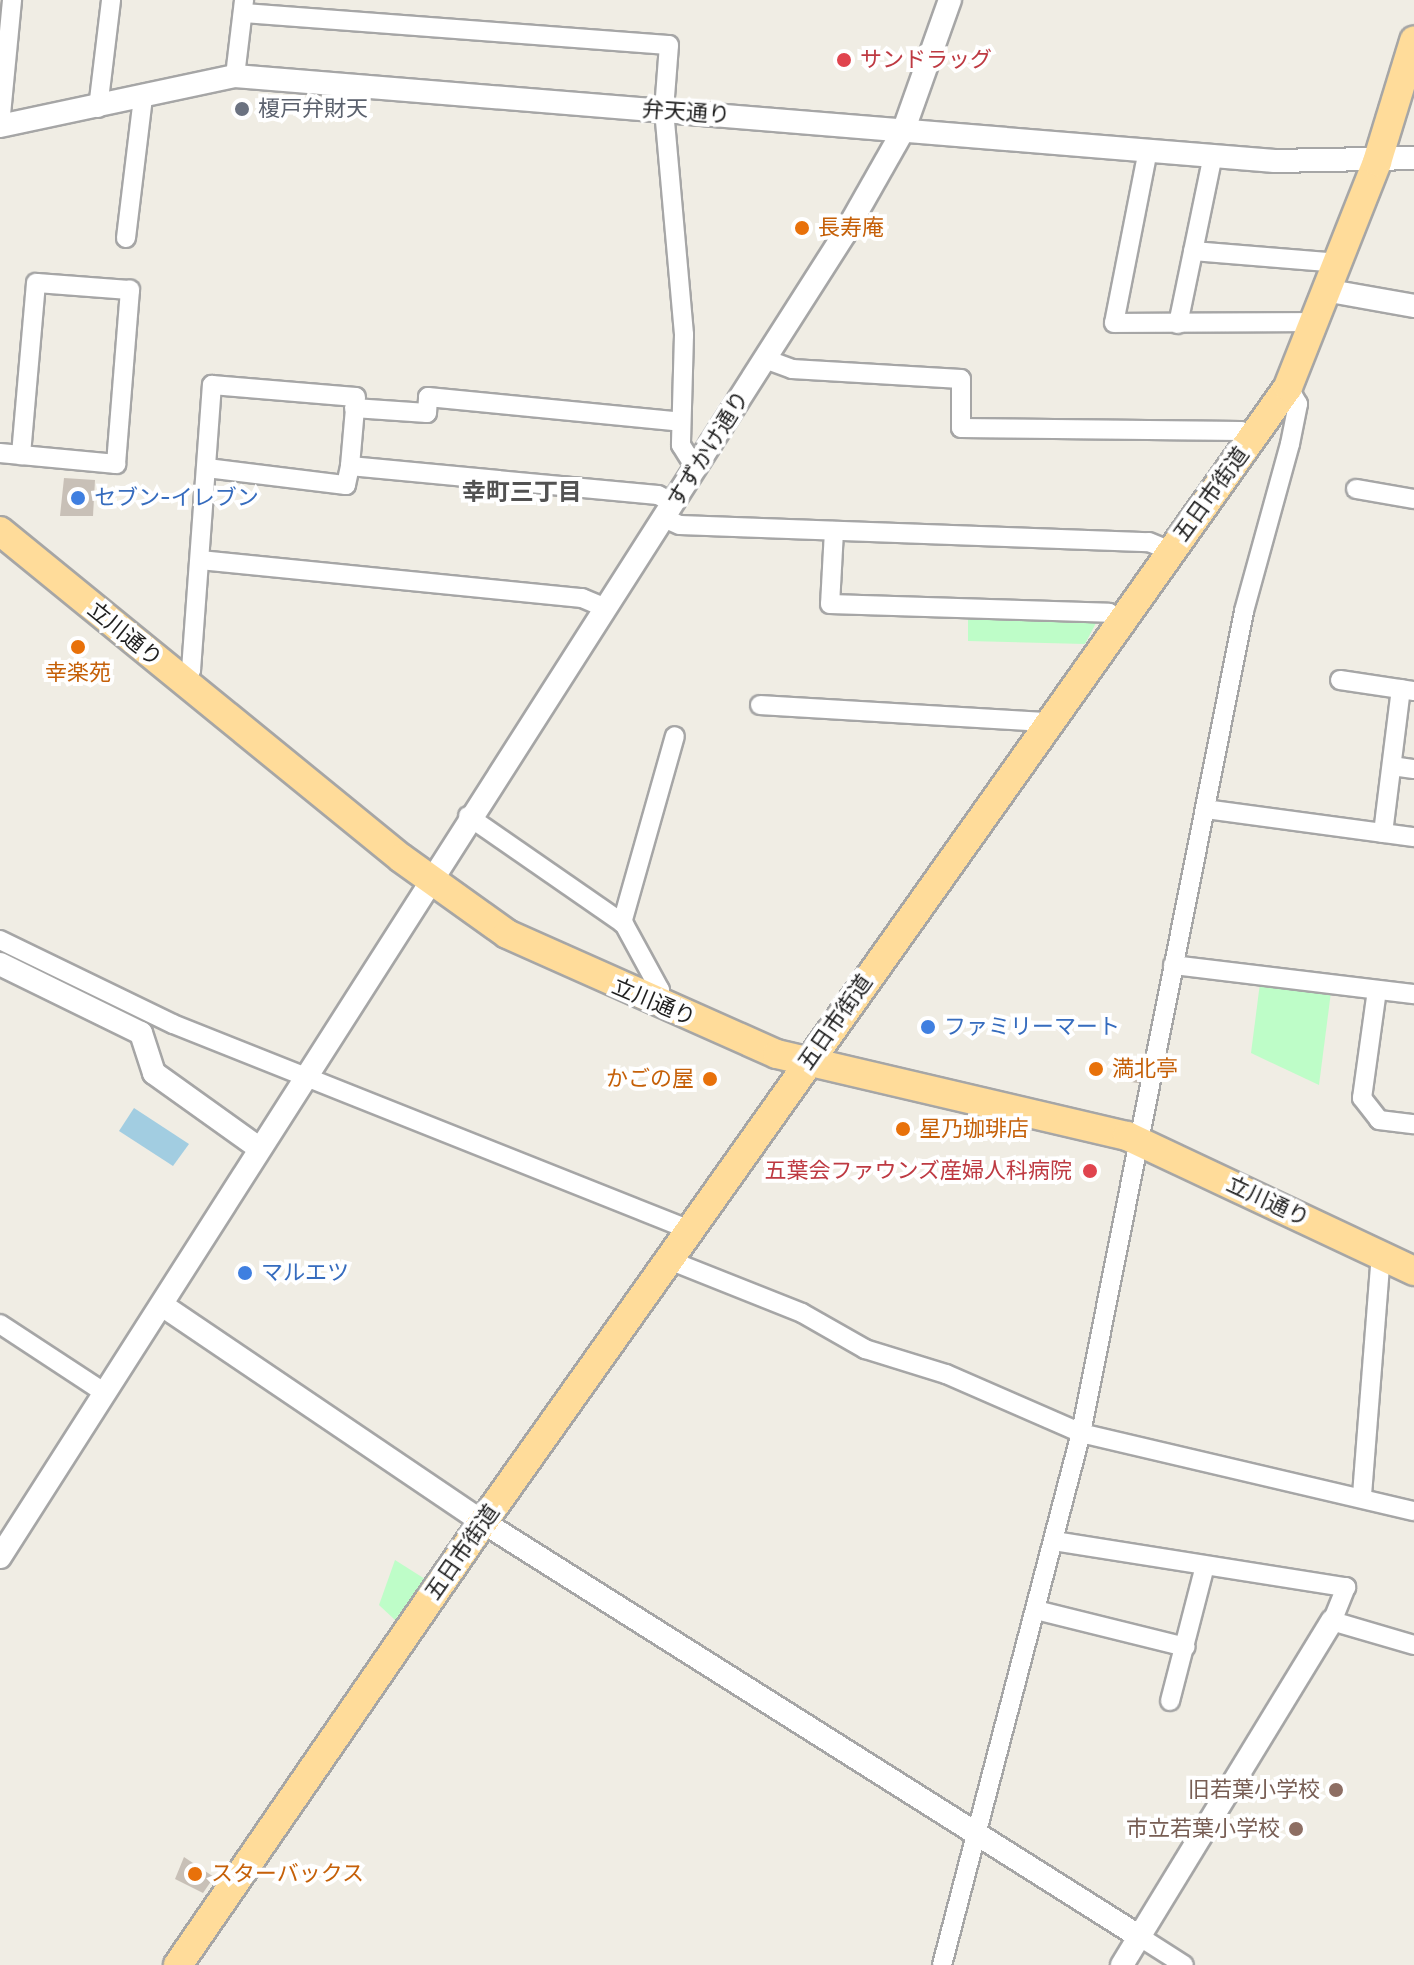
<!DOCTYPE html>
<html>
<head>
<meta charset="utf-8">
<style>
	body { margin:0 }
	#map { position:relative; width:1414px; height:1965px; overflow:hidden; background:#f0ede4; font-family:Rubik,"Noto Sans JP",sans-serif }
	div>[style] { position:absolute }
	.park>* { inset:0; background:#befdc8 }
	.water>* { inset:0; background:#a2cde1 }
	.building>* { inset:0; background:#c8c0b7 }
	.roads { filter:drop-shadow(2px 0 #a6a6a6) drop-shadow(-2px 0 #a6a6a6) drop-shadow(0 2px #a6a6a6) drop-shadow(0 -2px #a6a6a6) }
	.minor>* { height:18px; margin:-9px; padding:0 9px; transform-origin:9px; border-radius:9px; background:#fff }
	.tertiary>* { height:22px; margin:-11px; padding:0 11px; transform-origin:11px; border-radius:11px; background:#fff }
	.primary>* { height:28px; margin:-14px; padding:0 14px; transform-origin:14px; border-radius:14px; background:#ffdc9a }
	.dots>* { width:22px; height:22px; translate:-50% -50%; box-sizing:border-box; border:4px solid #fff; border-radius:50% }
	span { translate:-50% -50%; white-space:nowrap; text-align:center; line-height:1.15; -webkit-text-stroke:8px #fff; paint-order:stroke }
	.health-label { font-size:22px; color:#be3a42 }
	.left { translate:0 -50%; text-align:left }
	.right { translate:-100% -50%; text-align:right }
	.worship-label { font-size:22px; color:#5b616d }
	.street-label { font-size:22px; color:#1f1f1f }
	.food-label { font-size:22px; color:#c56008 }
	.shop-label { font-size:22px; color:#366cbe }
	.education-label { font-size:22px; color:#785e54 }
	.neighbourhood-label { font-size:24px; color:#525252; font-weight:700 }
</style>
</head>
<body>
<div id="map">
	<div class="park">
		<i style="clip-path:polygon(968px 617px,1097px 621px,1085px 644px,968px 641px)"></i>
		<i style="clip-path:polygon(1260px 983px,1331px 992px,1319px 1085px,1251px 1053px)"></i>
		<i style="clip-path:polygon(395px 1560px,425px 1579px,395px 1620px,379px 1605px)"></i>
	</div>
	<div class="water">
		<i style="clip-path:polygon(134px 1108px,189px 1144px,173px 1166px,119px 1131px)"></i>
	</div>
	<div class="building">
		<i style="clip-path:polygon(64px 478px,95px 480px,93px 516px,60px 516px)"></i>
		<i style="clip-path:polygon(1127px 1066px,1146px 1070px,1144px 1084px,1124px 1081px)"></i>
		<i style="clip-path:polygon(184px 1857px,214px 1877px,203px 1893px,175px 1879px)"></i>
	</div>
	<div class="roads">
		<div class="minor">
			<i style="left:243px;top:13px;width:427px;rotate:4.3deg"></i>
			<i style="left:669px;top:45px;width:65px;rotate:94.4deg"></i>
			<i style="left:664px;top:110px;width:226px;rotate:84.9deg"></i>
			<i style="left:684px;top:335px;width:110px;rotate:91.6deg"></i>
			<i style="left:681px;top:445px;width:26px;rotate:58deg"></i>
			<i style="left:235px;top:76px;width:77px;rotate:-83.2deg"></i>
			<i style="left:98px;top:108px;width:109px;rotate:-83.1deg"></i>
			<i style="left:0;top:125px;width:126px;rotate:-84.5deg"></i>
			<i style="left:1148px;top:150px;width:176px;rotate:101.1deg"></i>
			<i style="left:1114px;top:323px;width:204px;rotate:-0.3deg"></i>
			<i style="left:126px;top:238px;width:142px;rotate:-83.1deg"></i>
			<i style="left:1193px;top:251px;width:147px;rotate:4.7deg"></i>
			<i style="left:1178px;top:324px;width:173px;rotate:-78.3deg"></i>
			<i style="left:765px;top:359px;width:29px;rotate:20deg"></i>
			<i style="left:792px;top:369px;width:169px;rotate:3.4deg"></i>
			<i style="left:961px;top:379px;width:49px;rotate:90deg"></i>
			<i style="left:961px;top:428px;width:280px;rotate:0.6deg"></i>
			<i style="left:1241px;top:431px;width:13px;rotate:39deg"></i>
			<i style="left:354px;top:408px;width:73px;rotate:3.9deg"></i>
			<i style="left:427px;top:413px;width:16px;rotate:-86deg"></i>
			<i style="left:428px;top:397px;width:254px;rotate:5.6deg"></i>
			<i style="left:0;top:453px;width:117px;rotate:5.4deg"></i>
			<i style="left:116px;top:464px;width:175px;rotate:-85.4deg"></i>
			<i style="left:130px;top:290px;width:94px;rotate:-175.7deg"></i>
			<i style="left:36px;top:283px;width:173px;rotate:95deg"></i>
			<i style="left:207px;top:468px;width:140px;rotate:7deg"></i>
			<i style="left:346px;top:485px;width:19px;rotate:-78deg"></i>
			<i style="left:350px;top:466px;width:309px;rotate:5.4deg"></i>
			<i style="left:658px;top:495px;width:17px;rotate:28deg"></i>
			<i style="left:1356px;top:489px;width:59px;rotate:9.8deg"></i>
			<i style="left:664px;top:518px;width:17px;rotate:24deg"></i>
			<i style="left:680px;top:525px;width:469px;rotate:2.1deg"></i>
			<i style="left:1149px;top:542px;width:23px;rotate:23deg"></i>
			<i style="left:834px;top:531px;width:73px;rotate:93.1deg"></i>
			<i style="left:830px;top:604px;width:279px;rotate:1.8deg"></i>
			<i style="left:1109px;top:613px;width:15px;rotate:32deg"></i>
			<i style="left:200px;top:560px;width:384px;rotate:5.7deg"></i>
			<i style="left:582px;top:598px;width:26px;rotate:23deg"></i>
			<i style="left:1340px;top:680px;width:75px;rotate:8.5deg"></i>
			<i style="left:183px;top:681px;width:14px;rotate:-54deg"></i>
			<i style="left:191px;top:670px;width:286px;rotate:-85.8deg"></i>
			<i style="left:212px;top:385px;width:144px;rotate:4.8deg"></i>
			<i style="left:356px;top:397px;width:69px;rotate:95deg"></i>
			<i style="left:760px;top:705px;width:289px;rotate:3.4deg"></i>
			<i style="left:1392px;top:766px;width:22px;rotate:8deg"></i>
			<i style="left:1206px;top:809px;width:210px;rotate:7.7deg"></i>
			<i style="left:468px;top:816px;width:190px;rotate:34.7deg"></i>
			<i style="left:624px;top:924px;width:75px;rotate:61.4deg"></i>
			<i style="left:660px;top:990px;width:14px;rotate:111deg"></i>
			<i style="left:1383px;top:833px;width:145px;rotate:-82.9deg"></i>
			<i style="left:622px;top:923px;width:194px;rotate:-74.2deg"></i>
			<i style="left:0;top:940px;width:192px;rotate:25.9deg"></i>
			<i style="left:173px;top:1024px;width:557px;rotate:21.72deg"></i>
			<i style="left:1173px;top:965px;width:243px;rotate:6.9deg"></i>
			<i style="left:1377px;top:990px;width:109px;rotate:97.9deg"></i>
			<i style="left:1362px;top:1098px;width:28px;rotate:52deg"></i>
			<i style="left:1379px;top:1120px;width:35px;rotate:7deg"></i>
			<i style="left:669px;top:1260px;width:143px;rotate:21.7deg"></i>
			<i style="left:802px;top:1313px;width:73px;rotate:29.7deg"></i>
			<i style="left:865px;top:1349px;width:85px;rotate:17.2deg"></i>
			<i style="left:946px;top:1374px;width:147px;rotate:23.6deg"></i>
			<i style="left:1081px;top:1433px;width:342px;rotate:13.2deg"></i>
			<i style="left:0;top:1324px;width:126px;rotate:33.3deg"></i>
			<i style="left:1362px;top:1495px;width:241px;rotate:-85.5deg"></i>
			<i style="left:1054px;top:1541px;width:296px;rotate:9deg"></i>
			<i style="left:1346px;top:1587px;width:37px;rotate:112deg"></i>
			<i style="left:1332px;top:1621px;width:85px;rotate:16.3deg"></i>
			<i style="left:1036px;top:1610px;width:154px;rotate:13.9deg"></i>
			<i style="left:1170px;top:1701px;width:139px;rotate:-75.5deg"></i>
			<i style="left:1140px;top:1937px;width:52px;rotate:32.5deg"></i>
			<i style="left:942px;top:1965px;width:550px;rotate:-75.36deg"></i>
			<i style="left:1081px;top:1433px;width:838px;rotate:-78.78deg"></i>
			<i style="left:1244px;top:611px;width:173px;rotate:-74.6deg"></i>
			<i style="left:1290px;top:444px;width:41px;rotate:-78.7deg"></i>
			<i style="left:1298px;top:404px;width:20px;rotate:-120deg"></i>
		</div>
		<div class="tertiary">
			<i style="left:0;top:126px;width:240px;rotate:-12deg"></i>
			<i style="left:235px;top:76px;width:1043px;rotate:4.67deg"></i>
			<i style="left:1275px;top:161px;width:139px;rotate:-1.2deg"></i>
			<i style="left:1330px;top:291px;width:85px;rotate:10.1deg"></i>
			<i style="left:0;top:964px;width:157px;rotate:26.1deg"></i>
			<i style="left:141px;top:1033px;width:42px;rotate:72deg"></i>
			<i style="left:154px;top:1073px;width:130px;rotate:35.6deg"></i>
			<i style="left:162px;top:1305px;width:387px;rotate:34.1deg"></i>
			<i style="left:483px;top:1522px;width:777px;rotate:32.28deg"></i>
			<i style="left:0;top:1557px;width:1571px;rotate:-57.45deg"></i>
			<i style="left:845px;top:233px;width:120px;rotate:-60.4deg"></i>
			<i style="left:904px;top:129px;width:137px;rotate:-70.4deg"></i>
			<i style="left:1122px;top:1965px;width:403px;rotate:-58.6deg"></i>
		</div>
		<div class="primary">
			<i style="left:0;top:531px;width:517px;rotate:39.2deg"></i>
			<i style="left:401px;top:858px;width:130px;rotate:35.6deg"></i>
			<i style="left:507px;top:934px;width:295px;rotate:24deg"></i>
			<i style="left:777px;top:1054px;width:359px;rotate:13.2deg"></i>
			<i style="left:1127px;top:1136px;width:317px;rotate:25.2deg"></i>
			<i style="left:178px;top:1965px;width:538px;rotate:-55.45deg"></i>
			<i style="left:483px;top:1522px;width:1391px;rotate:-54.65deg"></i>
			<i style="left:1288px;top:387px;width:242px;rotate:-68.4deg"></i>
			<i style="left:1377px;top:162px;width:127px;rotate:-73deg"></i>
		</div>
	</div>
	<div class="dots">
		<i style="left:844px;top:60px;background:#e0444e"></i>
		<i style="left:242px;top:109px;background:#6b7280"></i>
		<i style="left:802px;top:228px;background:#e8710a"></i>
		<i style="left:78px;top:498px;background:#3f7fe0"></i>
		<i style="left:78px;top:647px;background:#e8710a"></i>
		<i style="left:928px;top:1027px;background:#3f7fe0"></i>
		<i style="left:1096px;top:1069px;background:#e8710a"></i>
		<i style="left:710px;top:1079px;background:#e8710a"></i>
		<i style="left:903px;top:1129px;background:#e8710a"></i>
		<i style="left:1090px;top:1171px;background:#e0444e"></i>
		<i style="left:245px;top:1273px;background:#3f7fe0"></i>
		<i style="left:1336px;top:1790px;background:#8d6e63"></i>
		<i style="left:1296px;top:1829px;background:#8d6e63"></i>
		<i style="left:195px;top:1874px;background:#e8710a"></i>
	</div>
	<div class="health-label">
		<span class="left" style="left:860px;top:60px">サンドラッグ</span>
		<span class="right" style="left:1072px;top:1171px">五葉会ファウンズ産婦人科病院</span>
	</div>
	<div class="worship-label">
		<span class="left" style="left:258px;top:109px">榎戸弁財天</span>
	</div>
	<div class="street-label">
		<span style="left:686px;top:112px;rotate:4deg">弁天通り</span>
		<span style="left:708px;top:449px;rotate:-58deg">すずかけ通り</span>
		<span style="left:1211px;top:494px;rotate:-54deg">五日市街道</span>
		<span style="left:125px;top:634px;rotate:39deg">立川通り</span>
		<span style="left:654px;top:1002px;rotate:23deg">立川通り</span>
		<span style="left:835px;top:1022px;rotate:-55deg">五日市街道</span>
		<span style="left:1268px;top:1201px;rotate:25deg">立川通り</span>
		<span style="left:462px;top:1552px;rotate:-55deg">五日市街道</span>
	</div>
	<div class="food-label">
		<span class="left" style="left:818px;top:228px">長寿庵</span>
		<span style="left:78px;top:673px">幸楽苑</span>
		<span class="left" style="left:1112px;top:1069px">満北亭</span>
		<span class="right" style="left:694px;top:1079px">かごの屋</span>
		<span class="left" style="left:919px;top:1129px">星乃珈琲店</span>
		<span class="left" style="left:211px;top:1874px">スターバックス</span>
	</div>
	<div class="shop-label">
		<span class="left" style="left:94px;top:498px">セブン-イレブン</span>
		<span class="left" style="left:944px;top:1027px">ファミリーマート</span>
		<span class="left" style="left:261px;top:1273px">マルエツ</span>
	</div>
	<div class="education-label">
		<span class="right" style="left:1320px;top:1790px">旧若葉小学校</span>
		<span class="right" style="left:1280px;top:1829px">市立若葉小学校</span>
	</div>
	<div class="neighbourhood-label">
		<span style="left:522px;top:493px">幸町三丁目</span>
	</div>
</div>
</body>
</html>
